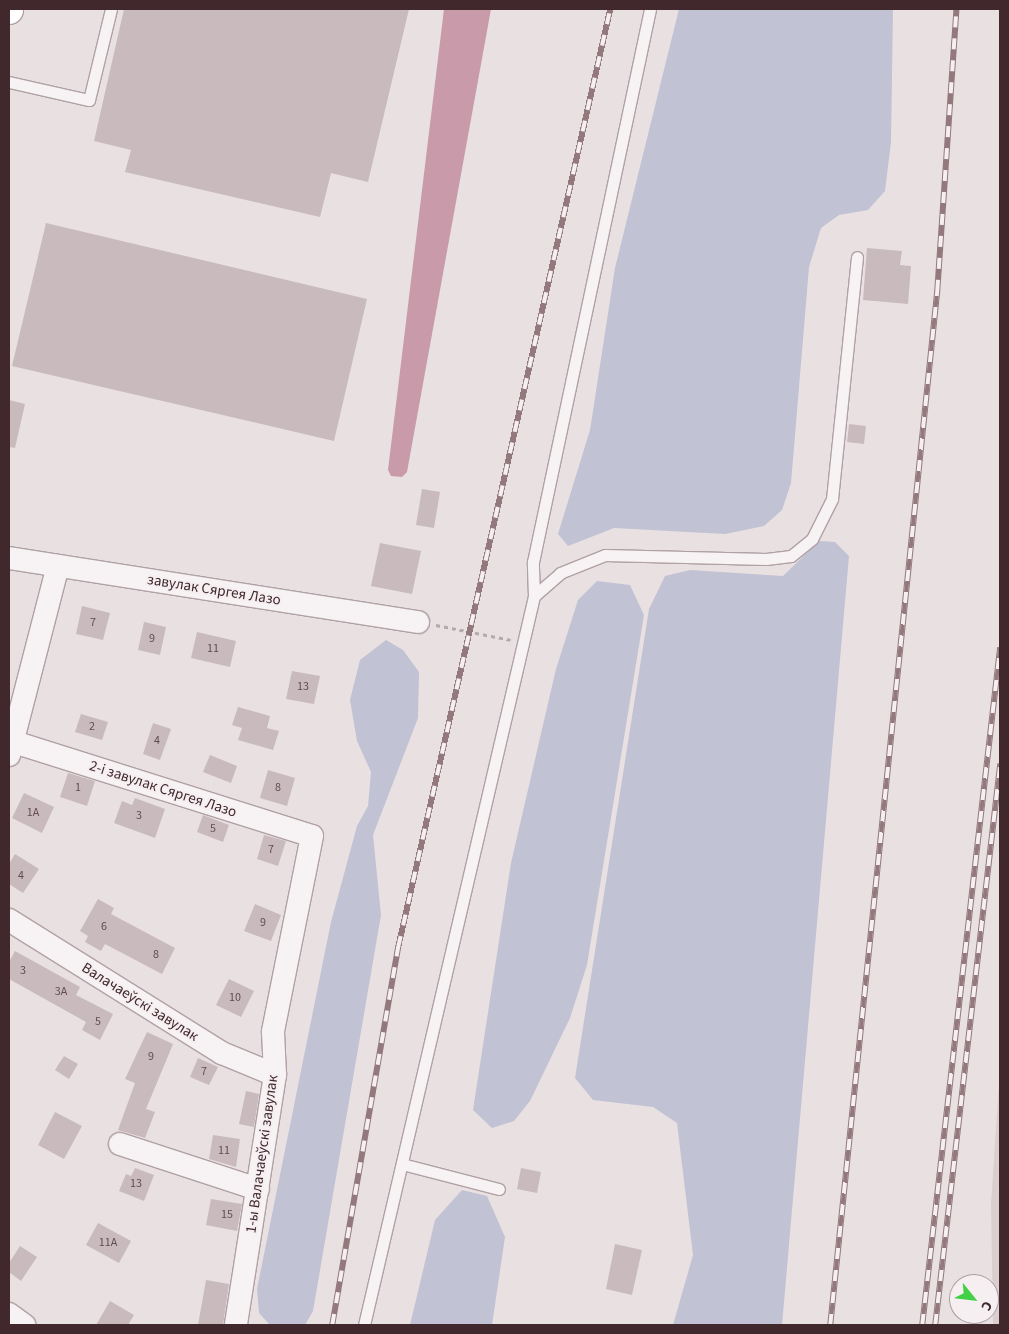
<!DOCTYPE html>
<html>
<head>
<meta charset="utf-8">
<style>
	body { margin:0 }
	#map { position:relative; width:1009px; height:1334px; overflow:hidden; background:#e9e0e2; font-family:"Source Sans 3",sans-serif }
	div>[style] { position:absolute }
	.built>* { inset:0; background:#dbced0 }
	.green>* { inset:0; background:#c1c2d3 }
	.water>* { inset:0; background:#c99aa9 }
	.building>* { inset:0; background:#c9babd }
	.path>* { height:3px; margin-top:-1.5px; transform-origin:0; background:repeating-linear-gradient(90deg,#b5a9ac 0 4px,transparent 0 8px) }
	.roads { filter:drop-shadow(1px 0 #b0a1a4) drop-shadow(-1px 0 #b0a1a4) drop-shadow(0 1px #b0a1a4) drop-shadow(0 -1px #b0a1a4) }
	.lane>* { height:11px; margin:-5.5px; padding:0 5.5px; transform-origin:5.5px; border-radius:5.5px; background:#f7f2f3 }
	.street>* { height:22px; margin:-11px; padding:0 11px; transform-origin:11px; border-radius:11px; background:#f7f2f3 }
	.primary>* { height:28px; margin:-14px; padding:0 14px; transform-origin:14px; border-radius:14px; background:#fff }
	.rail>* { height:5.5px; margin-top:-2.75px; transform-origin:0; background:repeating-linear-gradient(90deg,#f6eff1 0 11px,#93797e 0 22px); box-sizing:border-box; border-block:1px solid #93797e }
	span { translate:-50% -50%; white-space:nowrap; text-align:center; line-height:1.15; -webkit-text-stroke:4px #f6eff1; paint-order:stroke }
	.number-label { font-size:12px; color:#624c51 }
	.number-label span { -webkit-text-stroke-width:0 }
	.street-label { font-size:15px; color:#40282d }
	.frame { position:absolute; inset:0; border:10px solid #40282d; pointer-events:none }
	.north { position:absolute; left:949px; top:1274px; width:50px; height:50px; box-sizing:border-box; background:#f6eff1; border:1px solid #ad9fa3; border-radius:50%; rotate:119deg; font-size:14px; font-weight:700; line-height:20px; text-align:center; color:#40282d }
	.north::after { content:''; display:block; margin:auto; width:18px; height:22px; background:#43d046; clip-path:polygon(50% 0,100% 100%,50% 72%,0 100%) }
</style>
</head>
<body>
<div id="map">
	<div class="built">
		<i style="clip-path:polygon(1000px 1068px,1000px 1325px,993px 1325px,991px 1204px)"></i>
	</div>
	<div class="green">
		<i style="clip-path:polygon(679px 9px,893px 9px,891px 142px,885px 191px,868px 210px,839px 215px,821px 228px,809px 267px,791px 483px,782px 510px,764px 526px,725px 534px,614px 528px,568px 546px,558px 534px,590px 430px,615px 268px)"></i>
		<i style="clip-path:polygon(819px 541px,835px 542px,849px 556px,782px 1325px,673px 1325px,693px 1255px,677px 1123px,653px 1107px,593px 1100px,575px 1078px,649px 609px,665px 576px,690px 570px,783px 576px)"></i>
		<i style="clip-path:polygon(597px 581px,630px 585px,644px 615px,587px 965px,570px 1018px,530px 1101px,514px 1121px,492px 1128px,473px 1110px,511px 863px,556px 669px,578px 600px)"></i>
		<i style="clip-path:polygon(386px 640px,403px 650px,419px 672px,418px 718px,373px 835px,381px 915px,313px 1311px,305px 1325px,270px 1325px,259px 1313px,257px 1289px,331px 922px,357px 826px,368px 806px,371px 772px,357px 741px,350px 700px,360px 660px)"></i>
		<i style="clip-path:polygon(462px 1190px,487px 1196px,505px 1237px,492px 1325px,410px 1325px,435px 1220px)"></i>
	</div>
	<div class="water">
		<i style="clip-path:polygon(444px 9px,491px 9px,407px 472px,402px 477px,391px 476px,388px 470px)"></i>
	</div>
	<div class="building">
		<i style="clip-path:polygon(124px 9px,409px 9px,368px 182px,331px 173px,320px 217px,125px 172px,131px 150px,94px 141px)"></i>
		<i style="clip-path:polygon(46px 223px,367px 299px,334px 441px,12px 366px)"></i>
		<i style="clip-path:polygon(867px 248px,902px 251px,900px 265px,911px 266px,908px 304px,863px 300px)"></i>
		<i style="clip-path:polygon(9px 400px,25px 404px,15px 448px,9px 447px)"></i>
		<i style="clip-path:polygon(849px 424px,866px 426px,864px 444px,847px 442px)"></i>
		<i style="clip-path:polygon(422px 489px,440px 492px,434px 528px,416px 525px)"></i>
		<i style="clip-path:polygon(380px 543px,421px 551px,412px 594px,371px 586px)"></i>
		<i style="clip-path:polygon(82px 606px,110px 613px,103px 640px,76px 634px)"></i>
		<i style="clip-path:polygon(144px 622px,166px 627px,160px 655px,138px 650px)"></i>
		<i style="clip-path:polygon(197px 632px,236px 641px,230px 667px,191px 658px)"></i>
		<i style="clip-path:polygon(292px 671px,320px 676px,314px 704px,286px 699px)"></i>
		<i style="clip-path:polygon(238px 707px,270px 716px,267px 728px,279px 731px,273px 750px,238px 740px,242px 728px,232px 725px)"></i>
		<i style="clip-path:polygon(81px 714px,108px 722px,102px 740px,75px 732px)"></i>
		<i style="clip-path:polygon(153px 723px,171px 729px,160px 760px,143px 754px)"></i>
		<i style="clip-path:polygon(210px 755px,237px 766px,231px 783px,203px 772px)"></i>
		<i style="clip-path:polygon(268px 770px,295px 778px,287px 806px,260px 798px)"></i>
		<i style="clip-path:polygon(68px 773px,95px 781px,87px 806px,60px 797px)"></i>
		<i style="clip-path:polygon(24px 793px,54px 807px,42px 833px,12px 818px)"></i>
		<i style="clip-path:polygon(135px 798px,165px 809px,155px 838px,114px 823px,122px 801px,132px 805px)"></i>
		<i style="clip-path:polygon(203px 815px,229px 825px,223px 842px,197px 832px)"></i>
		<i style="clip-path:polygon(264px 835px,286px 841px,278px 866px,257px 859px)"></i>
		<i style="clip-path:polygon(15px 854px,39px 869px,23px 893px,9px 884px,9px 864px)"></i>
		<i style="clip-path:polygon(98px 899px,114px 908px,111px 914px,175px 948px,162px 974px,105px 944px,101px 951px,85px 942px,88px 936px,80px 931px)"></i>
		<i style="clip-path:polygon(255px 904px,281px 915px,271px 941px,244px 931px)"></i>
		<i style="clip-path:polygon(15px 951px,80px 987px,76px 995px,113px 1014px,100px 1040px,82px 1030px,86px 1022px,9px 979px,9px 962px)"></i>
		<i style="clip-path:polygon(229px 979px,254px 991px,241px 1017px,216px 1005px)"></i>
		<i style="clip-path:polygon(147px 1032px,173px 1044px,146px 1109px,155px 1112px,145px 1138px,118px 1130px,135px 1083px,125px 1079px)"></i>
		<i style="clip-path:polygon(64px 1056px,78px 1064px,69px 1079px,55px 1070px)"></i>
		<i style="clip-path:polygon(198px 1058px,218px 1067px,209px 1085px,190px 1077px)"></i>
		<i style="clip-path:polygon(246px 1091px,259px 1094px,254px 1127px,239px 1124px)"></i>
		<i style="clip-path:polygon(55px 1112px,82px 1126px,64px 1159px,38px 1145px)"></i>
		<i style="clip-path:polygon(213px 1135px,240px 1139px,236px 1167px,209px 1159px)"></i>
		<i style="clip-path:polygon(135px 1168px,154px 1175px,144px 1201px,119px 1191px,126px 1174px,131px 1176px)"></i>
		<i style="clip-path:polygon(521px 1168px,541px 1172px,537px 1193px,517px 1189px)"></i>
		<i style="clip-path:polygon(211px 1199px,242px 1204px,237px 1231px,206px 1225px)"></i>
		<i style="clip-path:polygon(98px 1223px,131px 1241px,119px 1263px,86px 1245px)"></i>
		<i style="clip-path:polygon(615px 1244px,642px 1250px,632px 1295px,606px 1289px)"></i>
		<i style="clip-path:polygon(20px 1246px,37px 1257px,21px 1281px,9px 1272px,9px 1263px)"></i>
		<i style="clip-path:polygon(206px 1280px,229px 1284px,223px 1325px,198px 1325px)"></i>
		<i style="clip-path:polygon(110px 1301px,134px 1315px,128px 1325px,96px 1325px)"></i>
	</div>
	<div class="path">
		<i style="left:436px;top:625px;width:76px;rotate:11.3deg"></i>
	</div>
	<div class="roads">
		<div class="lane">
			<i style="left:9px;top:82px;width:82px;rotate:12.7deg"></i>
			<i style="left:89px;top:100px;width:94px;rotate:-76.4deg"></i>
			<i style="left:534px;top:596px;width:34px;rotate:-92deg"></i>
			<i style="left:533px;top:562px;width:565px;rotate:-78.05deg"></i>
			<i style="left:402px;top:1164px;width:100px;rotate:14.5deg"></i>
			<i style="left:364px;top:1325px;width:749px;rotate:-76.87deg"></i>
			<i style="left:534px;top:596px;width:35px;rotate:-41deg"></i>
			<i style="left:560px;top:573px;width:48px;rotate:-21.8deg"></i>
			<i style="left:605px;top:555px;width:161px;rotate:1.4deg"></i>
			<i style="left:766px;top:559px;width:25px;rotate:-7deg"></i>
			<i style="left:791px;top:556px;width:27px;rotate:-39deg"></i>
			<i style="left:812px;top:539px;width:45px;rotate:-63.4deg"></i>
			<i style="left:832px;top:499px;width:243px;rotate:-84.1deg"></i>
		</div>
		<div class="street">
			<i style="left:9px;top:558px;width:414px;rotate:8.9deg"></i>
			<i style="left:14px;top:742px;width:312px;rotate:17.5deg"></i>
			<i style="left:312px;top:836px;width:200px;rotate:101.3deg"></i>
			<i style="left:273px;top:1032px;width:43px;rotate:87.3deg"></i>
			<i style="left:275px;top:1075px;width:253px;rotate:98.9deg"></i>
			<i style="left:9px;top:755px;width:195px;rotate:-75.5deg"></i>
			<i style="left:9px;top:920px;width:251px;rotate:32deg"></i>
			<i style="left:222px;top:1053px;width:57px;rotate:22.5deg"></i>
			<i style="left:120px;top:1144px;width:145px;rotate:18.1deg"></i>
			<i style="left:9px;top:1314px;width:19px;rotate:36deg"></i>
		</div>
		<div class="primary">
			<i style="left:9px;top:10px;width:1px;rotate:-90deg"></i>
		</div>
	</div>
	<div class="rail">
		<i style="left:332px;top:1325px;width:384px;rotate:-80.1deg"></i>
		<i style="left:398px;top:947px;width:962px;rotate:-77.26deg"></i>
		<i style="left:830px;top:1325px;width:1040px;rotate:-84.09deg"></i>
		<i style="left:937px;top:291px;width:283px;rotate:-86.1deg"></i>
		<i style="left:922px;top:1325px;width:682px;rotate:-83.44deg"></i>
		<i style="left:935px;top:1325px;width:565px;rotate:-83.39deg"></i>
	</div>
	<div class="number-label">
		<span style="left:93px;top:623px">7</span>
		<span style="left:152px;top:639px">9</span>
		<span style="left:213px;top:649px">11</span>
		<span style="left:303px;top:687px">13</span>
		<span style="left:92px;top:727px">2</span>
		<span style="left:157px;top:741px">4</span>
		<span style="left:78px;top:788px">1</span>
		<span style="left:278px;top:788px">8</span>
		<span style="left:33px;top:813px">1А</span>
		<span style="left:139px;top:816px">3</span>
		<span style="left:213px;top:829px">5</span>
		<span style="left:271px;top:850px">7</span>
		<span style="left:21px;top:876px">4</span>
		<span style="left:263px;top:923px">9</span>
		<span style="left:104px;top:927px">6</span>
		<span style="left:156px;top:955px">8</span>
		<span style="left:23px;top:971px">3</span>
		<span style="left:61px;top:992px">3А</span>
		<span style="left:235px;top:998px">10</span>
		<span style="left:98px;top:1022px">5</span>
		<span style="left:151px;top:1057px">9</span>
		<span style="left:204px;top:1072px">7</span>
		<span style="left:224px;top:1151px">11</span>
		<span style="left:136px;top:1184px">13</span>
		<span style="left:227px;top:1215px">15</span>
		<span style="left:108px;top:1243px">11А</span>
	</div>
	<div class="street-label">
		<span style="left:214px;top:590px;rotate:9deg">завулак Сяргея Лазо</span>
		<span style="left:163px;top:789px;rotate:18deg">2-і завулак Сяргея Лазо</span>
		<span style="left:140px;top:1002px;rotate:32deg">Валачаеўскі завулак</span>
		<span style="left:262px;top:1154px;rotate:-82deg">1-ы Валачаеўскі завулак</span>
	</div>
	<div class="frame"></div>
	<div class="north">С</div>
</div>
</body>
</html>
